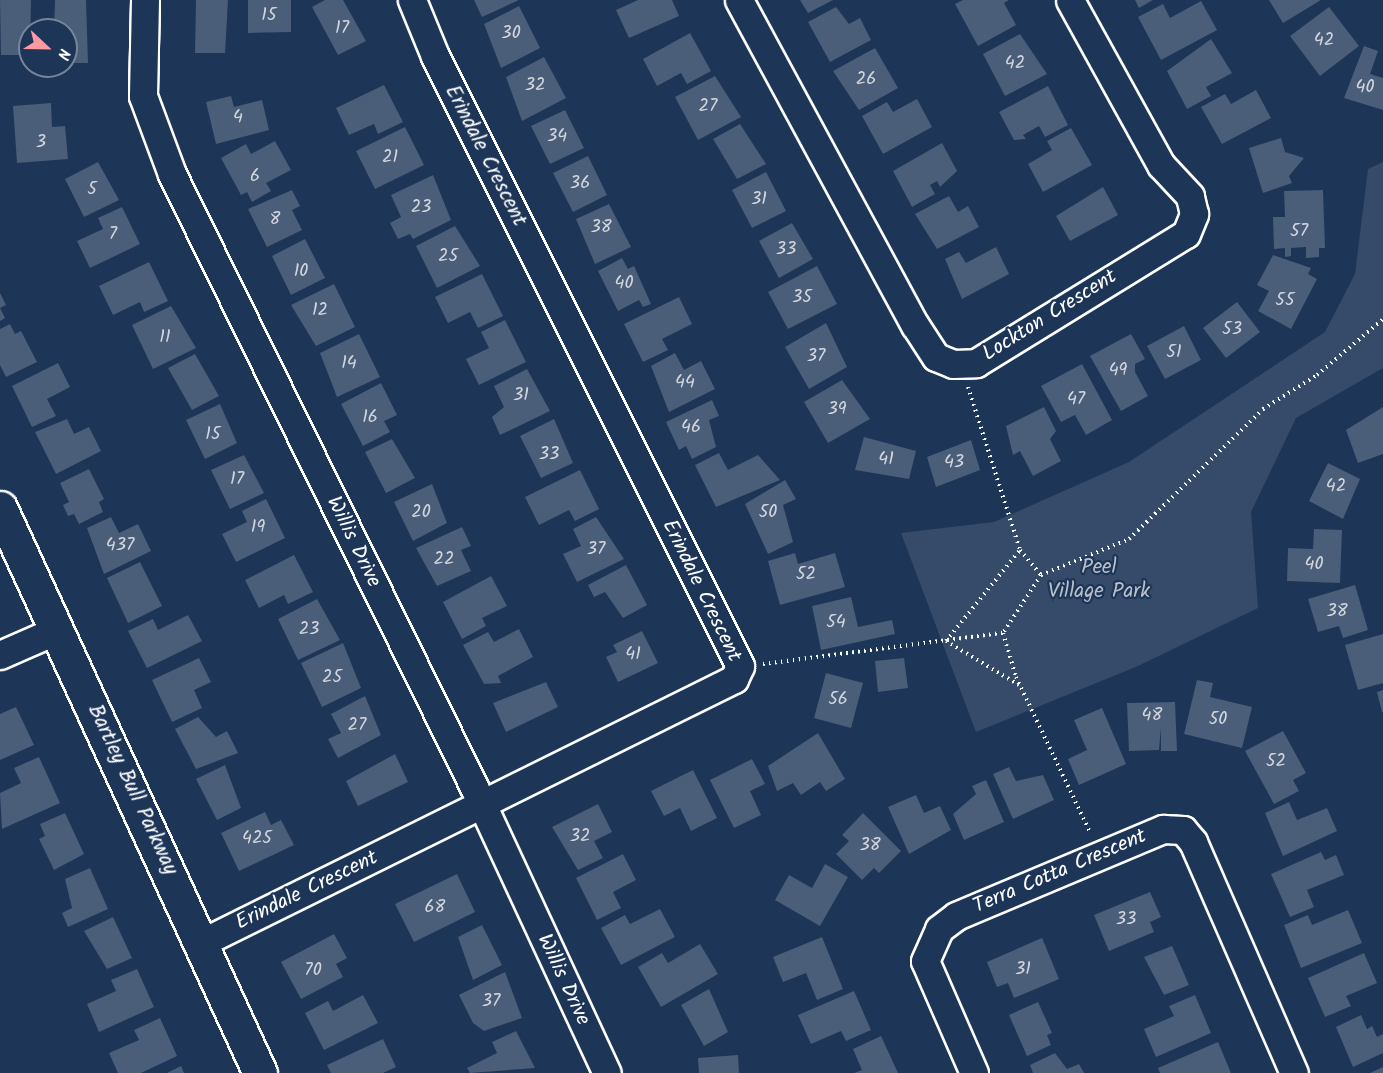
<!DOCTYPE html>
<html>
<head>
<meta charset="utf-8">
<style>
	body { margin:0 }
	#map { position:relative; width:1383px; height:1073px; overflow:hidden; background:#1d3557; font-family:Kalam,sans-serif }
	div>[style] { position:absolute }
	.green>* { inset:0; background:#364b69 }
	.building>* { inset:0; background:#4a5d79 }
	.path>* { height:4px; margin-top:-2px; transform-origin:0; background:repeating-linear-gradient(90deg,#fff 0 1.5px,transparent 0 6px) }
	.roads { filter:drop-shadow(2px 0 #fff) drop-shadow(-2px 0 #fff) drop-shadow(0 2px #fff) drop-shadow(0 -2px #fff) }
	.minor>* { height:27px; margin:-13.5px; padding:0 13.5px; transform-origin:13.5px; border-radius:13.5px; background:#1d3557 }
	.tertiary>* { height:33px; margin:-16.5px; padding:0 16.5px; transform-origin:16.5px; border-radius:16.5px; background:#1d3557 }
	span { translate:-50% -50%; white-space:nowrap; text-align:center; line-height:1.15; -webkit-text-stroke:4.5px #1d3557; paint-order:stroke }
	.number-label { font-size:18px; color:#d2d6de }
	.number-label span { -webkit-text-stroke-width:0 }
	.street-label { font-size:21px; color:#fff }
	.park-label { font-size:21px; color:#b9c0ca }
	.north { position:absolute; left:18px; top:18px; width:60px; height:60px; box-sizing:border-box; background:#1d3557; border:2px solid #77869a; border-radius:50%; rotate:112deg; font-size:16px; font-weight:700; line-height:24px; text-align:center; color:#fff }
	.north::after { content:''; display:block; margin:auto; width:21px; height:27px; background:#ff9aa2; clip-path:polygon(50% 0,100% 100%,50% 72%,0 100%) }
</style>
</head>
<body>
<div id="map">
	<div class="green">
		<i style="clip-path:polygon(1383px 162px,1383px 368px,1296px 418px,1251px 512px,1258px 608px,1138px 666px,976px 732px,901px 533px,994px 522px,1129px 462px,1325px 332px,1355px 274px,1368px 169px)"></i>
	</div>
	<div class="building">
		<i style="clip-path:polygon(0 0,31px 0,30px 55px,1px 55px)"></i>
		<i style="clip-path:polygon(55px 0,86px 0,88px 63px,66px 63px,66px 30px,54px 30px)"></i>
		<i style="clip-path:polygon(196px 0,228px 0,225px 53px,195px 53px)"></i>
		<i style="clip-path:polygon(248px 0,291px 0,291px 32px,248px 33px)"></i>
		<i style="clip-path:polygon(325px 0,343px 0,366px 41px,338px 55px,312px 7px)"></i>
		<i style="clip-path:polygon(474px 0,519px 0,482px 17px)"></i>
		<i style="clip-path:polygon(638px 0,672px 0,679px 16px,629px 38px,616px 10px)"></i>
		<i style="clip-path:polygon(800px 0,833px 0,808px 13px)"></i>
		<i style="clip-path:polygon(963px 0,1009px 0,1004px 3px,1016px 25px,978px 46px,955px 4px)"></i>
		<i style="clip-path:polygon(1135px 0,1153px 0,1139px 8px)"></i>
		<i style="clip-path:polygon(1269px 0,1321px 0,1283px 23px)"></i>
		<i style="clip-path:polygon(1201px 1px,1217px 30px,1161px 60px,1138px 17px,1163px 4px,1170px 18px)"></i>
		<i style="clip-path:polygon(519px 6px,540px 48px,501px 68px,484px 24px)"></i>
		<i style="clip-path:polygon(836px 7px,849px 24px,860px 18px,871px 40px,830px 62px,808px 22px)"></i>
		<i style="clip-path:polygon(1329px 7px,1359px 46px,1320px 76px,1290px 36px)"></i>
		<i style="clip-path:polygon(690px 33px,711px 71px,687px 84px,681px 73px,657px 86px,643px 59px)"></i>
		<i style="clip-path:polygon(1020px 34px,1047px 74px,1005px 96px,983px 54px)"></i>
		<i style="clip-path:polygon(1211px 39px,1232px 73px,1206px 87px,1211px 96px,1187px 109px,1167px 71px)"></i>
		<i style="clip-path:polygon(1364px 46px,1378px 51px,1370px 74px,1383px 78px,1383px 110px,1344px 98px)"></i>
		<i style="clip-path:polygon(875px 48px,898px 88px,859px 110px,833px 71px)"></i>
		<i style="clip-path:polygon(544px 57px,566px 98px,522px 121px,506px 77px)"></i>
		<i style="clip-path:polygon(715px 76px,741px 117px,698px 140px,675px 97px)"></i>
		<i style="clip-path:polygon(384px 85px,403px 122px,378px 134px,374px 124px,349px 135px,336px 108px)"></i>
		<i style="clip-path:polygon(1048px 86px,1068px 125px,1045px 137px,1039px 126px,1023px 135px,1026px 139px,1014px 140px,999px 112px)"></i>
		<i style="clip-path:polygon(1256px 90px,1271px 118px,1222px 144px,1201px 107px,1225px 94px,1231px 104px)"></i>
		<i style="clip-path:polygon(231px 96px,234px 107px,262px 100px,269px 130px,216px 144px,206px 102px)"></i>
		<i style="clip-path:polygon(917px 99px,932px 127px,883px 154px,862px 116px,887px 102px,893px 112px)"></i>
		<i style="clip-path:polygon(51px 103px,52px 127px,65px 126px,68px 159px,17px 163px,13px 106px)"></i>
		<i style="clip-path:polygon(565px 110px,584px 148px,550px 164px,531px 126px)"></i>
		<i style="clip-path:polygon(740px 124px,766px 164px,737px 179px,713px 139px)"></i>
		<i style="clip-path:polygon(405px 127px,424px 165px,375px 189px,356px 151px)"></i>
		<i style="clip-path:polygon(1071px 128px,1092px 165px,1043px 192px,1028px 164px,1052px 150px,1047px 141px)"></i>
		<i style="clip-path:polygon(1281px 138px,1285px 152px,1304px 158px,1289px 176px,1292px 183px,1263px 193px,1249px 148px)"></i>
		<i style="clip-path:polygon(275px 141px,291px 170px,266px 183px,271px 191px,252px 202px,247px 192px,241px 195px,221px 158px,246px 144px,251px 154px)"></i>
		<i style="clip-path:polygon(942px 143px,957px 171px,940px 187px,937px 181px,930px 185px,935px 194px,912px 207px,893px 171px)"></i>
		<i style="clip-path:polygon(588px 156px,607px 195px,573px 212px,553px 173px)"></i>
		<i style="clip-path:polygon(98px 162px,119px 200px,84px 217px,65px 179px)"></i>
		<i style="clip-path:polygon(766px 172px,786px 211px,752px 228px,732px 190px)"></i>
		<i style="clip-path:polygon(433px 175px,451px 220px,413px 239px,410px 234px,398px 239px,390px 223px,401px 217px,391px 195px)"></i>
		<i style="clip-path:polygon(1103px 187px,1118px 215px,1070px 241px,1056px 216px)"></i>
		<i style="clip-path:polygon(292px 190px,300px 206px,292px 210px,302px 230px,267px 247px,248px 209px)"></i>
		<i style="clip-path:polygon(1323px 190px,1325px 248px,1319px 248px,1319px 257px,1306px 258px,1306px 247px,1291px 248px,1291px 256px,1285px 257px,1285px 248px,1274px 249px,1273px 217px,1285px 217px,1284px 191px)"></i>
		<i style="clip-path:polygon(949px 196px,958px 212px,968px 206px,979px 227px,937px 249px,915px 214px)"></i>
		<i style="clip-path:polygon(609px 204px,631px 247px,595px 264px,576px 219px)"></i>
		<i style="clip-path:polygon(122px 207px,140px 244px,90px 268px,77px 241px,103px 229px,98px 218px)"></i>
		<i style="clip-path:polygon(792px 223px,813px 259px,779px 278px,759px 241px)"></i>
		<i style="clip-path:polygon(455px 226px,480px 266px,437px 288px,416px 246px)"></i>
		<i style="clip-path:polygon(305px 239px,325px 278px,291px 295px,272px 256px)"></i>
		<i style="clip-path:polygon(996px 247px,1009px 274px,962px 299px,945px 259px,959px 252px,966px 263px)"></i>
		<i style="clip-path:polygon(1273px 255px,1311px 268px,1308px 274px,1317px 279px,1291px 329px,1258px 311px,1269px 291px,1257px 285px)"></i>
		<i style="clip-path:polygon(622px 258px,628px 269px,634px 266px,651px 304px,643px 307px,639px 300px,618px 311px,598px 271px)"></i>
		<i style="clip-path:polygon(149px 262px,168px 301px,144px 312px,140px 302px,113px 315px,99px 286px)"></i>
		<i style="clip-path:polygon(817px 266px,837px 304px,788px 329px,768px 292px)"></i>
		<i style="clip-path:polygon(482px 274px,503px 316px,478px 328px,470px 312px,448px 323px,435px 297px)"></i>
		<i style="clip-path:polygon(334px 284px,355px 327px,316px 346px,291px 305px)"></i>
		<i style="clip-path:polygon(0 293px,6px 305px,0 308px,5px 318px,0 321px)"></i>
		<i style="clip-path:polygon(679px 297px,692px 324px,662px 339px,668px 350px,643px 362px,624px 324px)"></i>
		<i style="clip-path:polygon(1237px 302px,1260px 332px,1226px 358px,1203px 328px)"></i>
		<i style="clip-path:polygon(171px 306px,196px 348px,153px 369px,132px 325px)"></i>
		<i style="clip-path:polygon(505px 320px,526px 362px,479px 385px,466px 359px,489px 348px,481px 332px)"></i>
		<i style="clip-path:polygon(826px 323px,847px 367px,809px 389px,785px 347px)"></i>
		<i style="clip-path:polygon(10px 324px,15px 334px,21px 331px,37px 362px,6px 377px,0 365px,0 329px)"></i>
		<i style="clip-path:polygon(1184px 326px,1201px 360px,1165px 379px,1147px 346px)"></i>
		<i style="clip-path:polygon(359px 334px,380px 377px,337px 397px,320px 353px)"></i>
		<i style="clip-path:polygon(1131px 334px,1145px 359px,1135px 364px,1135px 372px,1148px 396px,1121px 411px,1090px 356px)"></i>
		<i style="clip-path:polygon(675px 353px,684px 370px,701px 361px,715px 389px,669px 412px,651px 366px)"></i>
		<i style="clip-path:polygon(195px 354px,219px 396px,192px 410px,168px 368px)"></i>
		<i style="clip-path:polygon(58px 363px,70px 387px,47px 399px,56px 416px,32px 427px,12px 386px)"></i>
		<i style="clip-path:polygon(1082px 364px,1112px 420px,1086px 435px,1075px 415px,1061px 422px,1041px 386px)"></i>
		<i style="clip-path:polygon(527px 369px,550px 411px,500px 435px,492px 417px,504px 407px,494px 386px)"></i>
		<i style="clip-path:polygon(842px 380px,870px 419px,828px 443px,804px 402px)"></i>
		<i style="clip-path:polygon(381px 383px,397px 415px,384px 421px,390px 432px,363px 446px,341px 404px)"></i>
		<i style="clip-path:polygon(712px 400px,719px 416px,709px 420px,716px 447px,692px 459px,686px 446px,679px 450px,666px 422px)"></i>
		<i style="clip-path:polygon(220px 404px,237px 443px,205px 459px,186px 420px)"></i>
		<i style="clip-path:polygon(1044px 407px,1056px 431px,1050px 439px,1061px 461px,1033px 476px,1020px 451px,1013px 455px,1006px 426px)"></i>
		<i style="clip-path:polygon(1383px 407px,1383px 454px,1358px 463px,1346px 430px)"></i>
		<i style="clip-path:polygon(67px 419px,74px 434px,89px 427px,101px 451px,56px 474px,35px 432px)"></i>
		<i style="clip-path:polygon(554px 419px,573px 463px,541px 478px,520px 436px)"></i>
		<i style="clip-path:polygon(864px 437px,916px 451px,909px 479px,855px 470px)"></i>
		<i style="clip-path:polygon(392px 439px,415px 478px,386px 493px,365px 452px)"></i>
		<i style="clip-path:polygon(971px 440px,980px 470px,936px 487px,927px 457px)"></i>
		<i style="clip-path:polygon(719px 453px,728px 470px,758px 455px,780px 480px,716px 507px,695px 465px)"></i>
		<i style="clip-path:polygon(244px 455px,264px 493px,230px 509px,211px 470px)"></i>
		<i style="clip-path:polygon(1328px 463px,1360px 479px,1343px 519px,1309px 501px)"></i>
		<i style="clip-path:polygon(89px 469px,104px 499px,99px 502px,103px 512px,79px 524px,74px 514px,68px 516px,63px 505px,69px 502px,60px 483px)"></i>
		<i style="clip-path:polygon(580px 470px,599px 509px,575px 521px,569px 510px,539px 525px,525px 497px)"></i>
		<i style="clip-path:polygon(785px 480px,796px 499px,783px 505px,793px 542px,768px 554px,745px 504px)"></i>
		<i style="clip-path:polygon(432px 484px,447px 523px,413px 541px,394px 502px)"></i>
		<i style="clip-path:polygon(266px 499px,285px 538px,236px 562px,222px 534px,247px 522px,242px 511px)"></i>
		<i style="clip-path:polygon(111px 517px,119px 533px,138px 524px,151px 551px,104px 574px,87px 528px)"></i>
		<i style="clip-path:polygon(596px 517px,624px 559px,577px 582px,563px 554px,581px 546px,573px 529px)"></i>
		<i style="clip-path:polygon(462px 527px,471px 546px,461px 550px,471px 571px,437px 586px,416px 548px)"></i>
		<i style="clip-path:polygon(1314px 529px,1342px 530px,1340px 583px,1287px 581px,1288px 548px,1313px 549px)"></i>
		<i style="clip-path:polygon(795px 553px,798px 564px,835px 553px,845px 587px,780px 605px,768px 561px)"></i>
		<i style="clip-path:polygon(294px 555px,313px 592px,288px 604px,284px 595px,259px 608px,245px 580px)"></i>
		<i style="clip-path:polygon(140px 562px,162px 606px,128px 623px,107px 578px)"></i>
		<i style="clip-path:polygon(626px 565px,647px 605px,623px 618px,605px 592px,594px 597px,588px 585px)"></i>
		<i style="clip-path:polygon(491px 576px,507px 606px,482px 618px,486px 626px,462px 639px,443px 602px)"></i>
		<i style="clip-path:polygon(1355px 585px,1368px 630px,1343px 638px,1339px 626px,1318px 632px,1308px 599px)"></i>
		<i style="clip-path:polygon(851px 597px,858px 627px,892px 620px,895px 634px,821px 650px,812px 606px)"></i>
		<i style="clip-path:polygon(317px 599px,340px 640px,298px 660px,278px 619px)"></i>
		<i style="clip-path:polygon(188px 615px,202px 641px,147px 668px,128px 631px,153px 619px,158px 630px)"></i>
		<i style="clip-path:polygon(519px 629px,533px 657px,498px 676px,501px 683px,484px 684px,463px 645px,488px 632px,494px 642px)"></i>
		<i style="clip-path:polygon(642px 631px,658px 663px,618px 682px,606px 657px,617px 652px,613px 645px)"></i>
		<i style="clip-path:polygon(1383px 634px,1383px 683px,1358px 690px,1345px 645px)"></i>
		<i style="clip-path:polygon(343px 643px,361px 688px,322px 707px,301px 663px)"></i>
		<i style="clip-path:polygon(199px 658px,211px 682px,194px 690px,202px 708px,172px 722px,152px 680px)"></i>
		<i style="clip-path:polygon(904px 658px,908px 688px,878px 692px,875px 661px)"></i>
		<i style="clip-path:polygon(826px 673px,863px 683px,851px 728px,814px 718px)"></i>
		<i style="clip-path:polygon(1197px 680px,1213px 683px,1210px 697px,1252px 707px,1242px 748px,1184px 734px)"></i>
		<i style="clip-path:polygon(546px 682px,558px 707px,506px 732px,493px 703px)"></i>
		<i style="clip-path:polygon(1383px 690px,1383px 712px,1382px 712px,1377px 692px)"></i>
		<i style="clip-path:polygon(365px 696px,381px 735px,338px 758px,328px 739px,341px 733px,331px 714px)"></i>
		<i style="clip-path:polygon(1175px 702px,1177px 751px,1161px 751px,1161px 728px,1159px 750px,1129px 751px,1127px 703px)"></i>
		<i style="clip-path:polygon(16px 707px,34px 745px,0 760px,0 714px)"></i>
		<i style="clip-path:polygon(1102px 708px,1126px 764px,1079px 785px,1068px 759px,1087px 750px,1074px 720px)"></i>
		<i style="clip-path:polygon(198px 717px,216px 737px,227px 731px,238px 753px,196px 769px,175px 729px)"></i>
		<i style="clip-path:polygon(1283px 731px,1306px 773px,1293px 780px,1299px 791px,1274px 804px,1245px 751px)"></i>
		<i style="clip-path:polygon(818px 733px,845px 779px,826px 791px,820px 782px,801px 795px,793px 783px,777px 791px,768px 766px)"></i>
		<i style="clip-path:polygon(395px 754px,408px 782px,358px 806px,346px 781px)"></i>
		<i style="clip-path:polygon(39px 757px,60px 803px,2px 829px,0 793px,21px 783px,14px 768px)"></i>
		<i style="clip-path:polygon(752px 759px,765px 784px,750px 791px,761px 815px,734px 828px,710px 780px)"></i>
		<i style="clip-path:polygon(225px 765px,241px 808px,217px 820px,196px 779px)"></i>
		<i style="clip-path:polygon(1009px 767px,1016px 781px,1043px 775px,1054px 800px,1013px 819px,993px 774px)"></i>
		<i style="clip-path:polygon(693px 770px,717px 818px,691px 831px,680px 808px,664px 816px,651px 791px)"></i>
		<i style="clip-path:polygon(986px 780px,1004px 822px,964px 840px,953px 814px,976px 794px,972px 786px)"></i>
		<i style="clip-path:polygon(916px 795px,924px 813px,940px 806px,951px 830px,909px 854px,888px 807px)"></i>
		<i style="clip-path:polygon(1289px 802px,1297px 820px,1327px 808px,1337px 831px,1283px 856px,1265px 813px)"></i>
		<i style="clip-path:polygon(598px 804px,612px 832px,594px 841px,603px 858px,578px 870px,552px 827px)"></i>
		<i style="clip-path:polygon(265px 812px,271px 825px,281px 820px,294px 845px,239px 871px,221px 833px)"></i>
		<i style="clip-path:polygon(65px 813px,84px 854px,54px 870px,39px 839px,45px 836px,40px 824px)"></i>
		<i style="clip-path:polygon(863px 813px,901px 851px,879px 873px,874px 868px,862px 880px,836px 854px,849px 841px,842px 835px)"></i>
		<i style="clip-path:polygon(1321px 852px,1325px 860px,1336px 855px,1344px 875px,1307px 890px,1314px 907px,1290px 917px,1271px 874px)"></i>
		<i style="clip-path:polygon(623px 854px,636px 880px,613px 892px,621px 908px,597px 920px,576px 878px)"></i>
		<i style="clip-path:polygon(825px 864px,848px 877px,820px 926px,775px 900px,789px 875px,812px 888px)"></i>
		<i style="clip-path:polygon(90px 868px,108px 909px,68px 927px,62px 913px,72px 908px,65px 879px)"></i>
		<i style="clip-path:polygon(457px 874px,475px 912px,414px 942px,395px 904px)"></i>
		<i style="clip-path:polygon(1150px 892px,1161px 917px,1150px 922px,1154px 932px,1109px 951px,1094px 915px)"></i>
		<i style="clip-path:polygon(660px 909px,675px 937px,621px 965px,601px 928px,625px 915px,630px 924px)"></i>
		<i style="clip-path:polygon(1348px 910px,1362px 943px,1301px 968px,1284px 925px,1308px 915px,1312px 925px)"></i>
		<i style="clip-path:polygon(113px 917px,132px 958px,107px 969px,84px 931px)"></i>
		<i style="clip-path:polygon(482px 925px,502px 965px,473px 980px,458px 937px)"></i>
		<i style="clip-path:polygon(334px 934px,347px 958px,336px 964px,343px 977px,301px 999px,281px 962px)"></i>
		<i style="clip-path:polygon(822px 937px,843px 989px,817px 1000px,806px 973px,783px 982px,773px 957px)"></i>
		<i style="clip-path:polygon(1042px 938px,1059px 979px,1014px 998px,1008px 983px,997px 987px,987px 962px)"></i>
		<i style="clip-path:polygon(700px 944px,718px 974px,661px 1007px,638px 967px,662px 953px,668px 963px)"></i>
		<i style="clip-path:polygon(1172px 946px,1189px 985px,1164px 995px,1144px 957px)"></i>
		<i style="clip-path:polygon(1364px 953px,1377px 983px,1346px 996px,1351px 1006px,1325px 1017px,1308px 978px)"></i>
		<i style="clip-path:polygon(137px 969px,154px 1007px,99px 1032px,87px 1004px,116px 991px,111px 980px)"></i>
		<i style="clip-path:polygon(505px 972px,522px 1018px,484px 1031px,473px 1023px,459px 995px)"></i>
		<i style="clip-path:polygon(709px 989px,728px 1032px,704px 1046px,681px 1005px)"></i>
		<i style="clip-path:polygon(854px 991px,871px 1030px,846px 1041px,841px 1031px,811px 1044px,798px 1015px)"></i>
		<i style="clip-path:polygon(363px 995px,378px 1023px,324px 1050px,305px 1013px,328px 1001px,333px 1011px)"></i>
		<i style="clip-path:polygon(1195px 995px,1211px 1033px,1156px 1057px,1144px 1029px,1174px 1016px,1169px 1006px)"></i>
		<i style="clip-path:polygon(1038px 1002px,1052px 1033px,1047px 1035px,1051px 1045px,1027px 1056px,1009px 1015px)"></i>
		<i style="clip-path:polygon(1361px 1015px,1367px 1029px,1372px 1026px,1377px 1037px,1383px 1034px,1383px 1053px,1353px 1067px,1336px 1027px)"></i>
		<i style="clip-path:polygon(160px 1018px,177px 1056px,141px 1073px,118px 1073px,109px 1053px,139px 1040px,134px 1030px)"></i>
		<i style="clip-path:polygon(516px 1031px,535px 1068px,470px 1073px,467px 1068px,497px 1053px,492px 1042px)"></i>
		<i style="clip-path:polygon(881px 1036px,898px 1073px,854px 1073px,862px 1070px,853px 1049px)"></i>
		<i style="clip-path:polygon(383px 1039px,396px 1067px,383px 1073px,331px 1073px,327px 1065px)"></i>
		<i style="clip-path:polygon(1218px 1042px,1231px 1073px,1160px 1073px,1158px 1068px)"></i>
		<i style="clip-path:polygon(1055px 1053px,1067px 1069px,1079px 1064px,1084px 1073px,1033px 1073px,1030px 1065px)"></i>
		<i style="clip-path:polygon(738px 1055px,739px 1073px,699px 1073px,698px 1058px)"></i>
		<i style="clip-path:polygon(181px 1066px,184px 1073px,167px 1073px)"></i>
		<i style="clip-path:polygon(1383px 1067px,1383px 1073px,1370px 1073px)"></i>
	</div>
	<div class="path">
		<i style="left:968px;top:387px;width:171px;rotate:72.3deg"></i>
		<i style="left:1020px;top:550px;width:33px;rotate:50deg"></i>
		<i style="left:1041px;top:575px;width:95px;rotate:-22.2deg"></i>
		<i style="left:1129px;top:539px;width:187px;rotate:-44.1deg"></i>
		<i style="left:1263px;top:409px;width:64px;rotate:-32.2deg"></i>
		<i style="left:1317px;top:375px;width:87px;rotate:-40.3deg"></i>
		<i style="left:1041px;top:575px;width:69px;rotate:123.2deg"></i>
		<i style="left:1003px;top:633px;width:46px;rotate:73.5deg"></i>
		<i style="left:1016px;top:677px;width:172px;rotate:64.5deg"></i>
		<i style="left:763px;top:664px;width:242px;rotate:-7.4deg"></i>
		<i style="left:1019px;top:685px;width:85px;rotate:-148.9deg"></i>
		<i style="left:946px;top:641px;width:117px;rotate:-50.9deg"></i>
	</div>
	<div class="roads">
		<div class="minor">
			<i style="left:145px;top:0;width:96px;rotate:91.2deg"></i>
			<i style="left:143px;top:96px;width:83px;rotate:69.6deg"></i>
			<i style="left:172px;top:174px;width:683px;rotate:63.77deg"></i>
			<i style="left:474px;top:787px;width:315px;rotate:65.1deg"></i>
			<i style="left:739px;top:0;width:370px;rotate:61.6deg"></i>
			<i style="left:915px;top:325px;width:38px;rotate:57deg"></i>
			<i style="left:936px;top:357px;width:18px;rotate:22deg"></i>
			<i style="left:953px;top:364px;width:23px;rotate:-2deg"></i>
			<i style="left:976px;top:363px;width:246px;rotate:-31.6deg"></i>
			<i style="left:1186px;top:234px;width:22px;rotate:-68deg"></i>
			<i style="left:1194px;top:214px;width:18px;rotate:-103deg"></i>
			<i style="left:1190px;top:196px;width:42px;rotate:-133.1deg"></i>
			<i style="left:1161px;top:165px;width:188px;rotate:-118.9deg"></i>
			<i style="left:0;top:655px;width:62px;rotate:-23.7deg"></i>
			<i style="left:201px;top:943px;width:595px;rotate:-26.35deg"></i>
			<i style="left:734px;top:679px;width:14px;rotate:-65deg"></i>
			<i style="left:740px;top:666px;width:682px;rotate:-116.57deg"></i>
			<i style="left:435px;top:56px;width:61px;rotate:-112.3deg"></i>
			<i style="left:974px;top:1073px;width:122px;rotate:-113.6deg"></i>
			<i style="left:925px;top:961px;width:35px;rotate:-66deg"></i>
			<i style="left:939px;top:929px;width:21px;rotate:-37deg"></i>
			<i style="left:956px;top:916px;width:225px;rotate:-22.8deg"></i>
			<i style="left:1163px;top:829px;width:20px;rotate:3deg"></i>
			<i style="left:1183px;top:830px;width:16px;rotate:50deg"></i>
			<i style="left:1193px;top:842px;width:252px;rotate:66.4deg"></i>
		</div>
		<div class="tertiary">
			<i style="left:0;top:508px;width:622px;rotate:65.29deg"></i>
		</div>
	</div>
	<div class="number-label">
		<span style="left:269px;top:16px">15</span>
		<span style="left:342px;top:29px">17</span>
		<span style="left:511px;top:34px">30</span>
		<span style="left:1324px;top:41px">42</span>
		<span style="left:1015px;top:64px">42</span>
		<span style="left:866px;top:80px">26</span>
		<span style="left:535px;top:86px">32</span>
		<span style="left:1365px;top:88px">40</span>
		<span style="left:708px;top:107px">27</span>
		<span style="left:238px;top:118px">4</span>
		<span style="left:557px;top:137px">34</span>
		<span style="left:41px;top:143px">3</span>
		<span style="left:390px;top:158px">21</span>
		<span style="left:255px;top:177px">6</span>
		<span style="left:580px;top:184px">36</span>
		<span style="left:92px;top:190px">5</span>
		<span style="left:759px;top:200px">31</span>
		<span style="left:421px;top:208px">23</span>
		<span style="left:275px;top:220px">8</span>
		<span style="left:601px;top:228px">38</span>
		<span style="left:1299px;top:232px">57</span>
		<span style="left:113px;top:235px">7</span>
		<span style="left:786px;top:250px">33</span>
		<span style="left:448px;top:257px">25</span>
		<span style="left:301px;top:272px">10</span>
		<span style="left:624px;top:284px">40</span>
		<span style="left:802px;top:298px">35</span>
		<span style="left:1285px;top:301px">55</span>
		<span style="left:320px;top:311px">12</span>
		<span style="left:1232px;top:330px">53</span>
		<span style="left:165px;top:338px">11</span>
		<span style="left:1174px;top:353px">51</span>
		<span style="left:816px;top:357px">37</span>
		<span style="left:349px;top:364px">14</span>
		<span style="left:1118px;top:371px">49</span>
		<span style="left:685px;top:383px">44</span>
		<span style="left:521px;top:396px">31</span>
		<span style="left:1076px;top:400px">47</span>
		<span style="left:837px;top:410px">39</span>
		<span style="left:370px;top:418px">16</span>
		<span style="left:691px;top:428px">46</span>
		<span style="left:213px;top:435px">15</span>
		<span style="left:549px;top:455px">33</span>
		<span style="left:886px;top:460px">41</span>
		<span style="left:954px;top:463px">43</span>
		<span style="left:237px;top:480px">17</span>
		<span style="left:1336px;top:487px">42</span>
		<span style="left:421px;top:513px">20</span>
		<span style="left:768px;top:513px">50</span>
		<span style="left:258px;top:528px">19</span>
		<span style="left:120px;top:546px">437</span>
		<span style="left:596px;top:550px">37</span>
		<span style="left:444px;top:560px">22</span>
		<span style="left:1314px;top:565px">40</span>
		<span style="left:806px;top:575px">52</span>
		<span style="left:1337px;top:612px">38</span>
		<span style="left:836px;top:623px">54</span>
		<span style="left:309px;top:630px">23</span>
		<span style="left:633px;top:655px">41</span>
		<span style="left:332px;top:678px">25</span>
		<span style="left:838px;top:700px">56</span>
		<span style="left:1152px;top:716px">48</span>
		<span style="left:1218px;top:720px">50</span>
		<span style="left:357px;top:726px">27</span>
		<span style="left:1276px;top:762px">52</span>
		<span style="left:580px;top:837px">32</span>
		<span style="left:257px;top:839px">425</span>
		<span style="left:870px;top:846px">38</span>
		<span style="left:435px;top:908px">68</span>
		<span style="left:1126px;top:920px">33</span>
		<span style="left:1023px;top:970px">31</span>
		<span style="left:313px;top:971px">70</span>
		<span style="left:491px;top:1002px">37</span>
	</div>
	<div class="street-label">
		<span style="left:485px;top:156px;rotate:63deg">Erindale Crescent</span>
		<span style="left:1050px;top:316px;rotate:-32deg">Lockton Crescent</span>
		<span style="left:353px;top:542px;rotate:64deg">Willis Drive</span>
		<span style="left:701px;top:591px;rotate:64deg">Erindale Crescent</span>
		<span style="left:132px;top:790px;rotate:65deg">Bartley Bull Parkway</span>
		<span style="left:1060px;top:872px;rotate:-23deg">Terra Cotta Crescent</span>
		<span style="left:307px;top:891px;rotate:-26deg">Erindale Crescent</span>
		<span style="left:563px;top:980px;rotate:65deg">Willis Drive</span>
	</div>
	<div class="park-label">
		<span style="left:1099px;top:580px">Peel<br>Village Park</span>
	</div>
	<div class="north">N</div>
</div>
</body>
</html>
